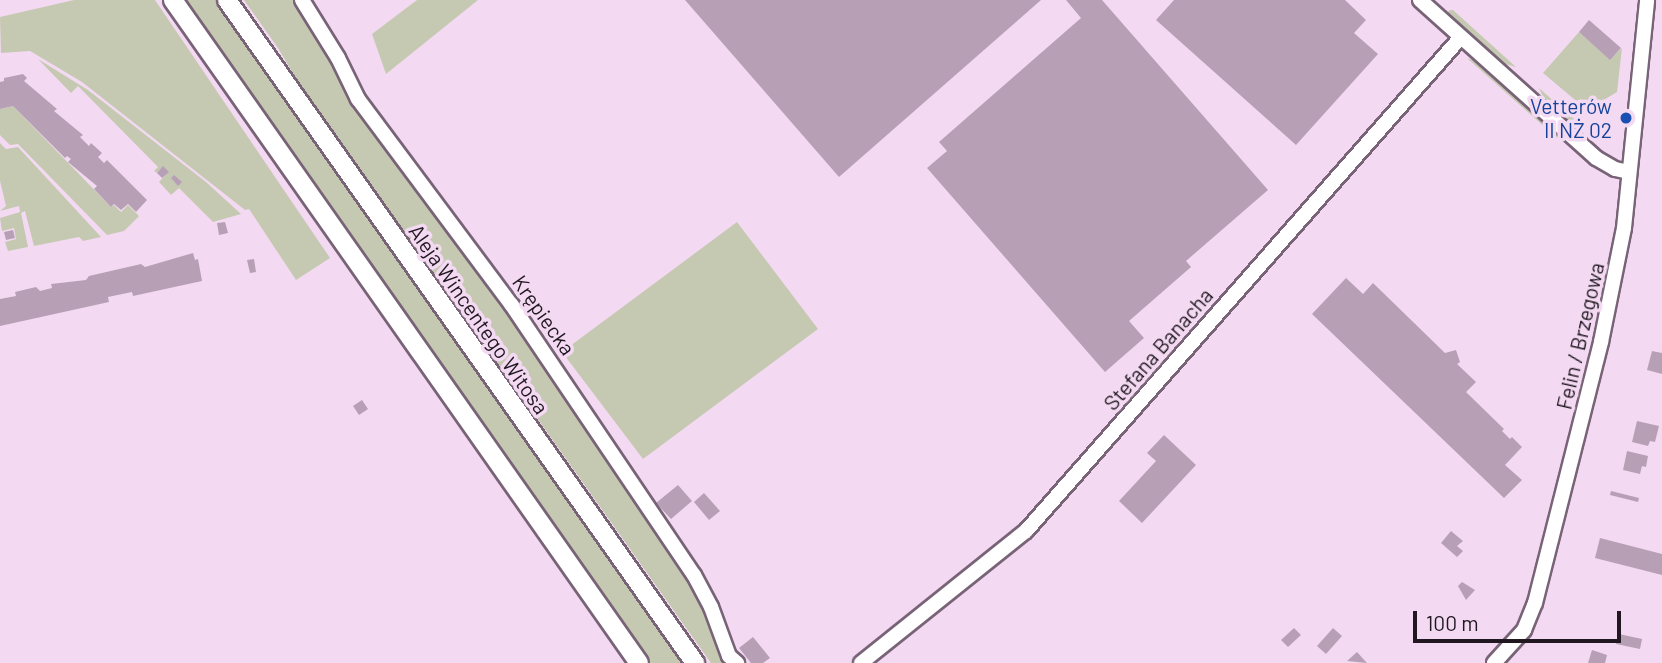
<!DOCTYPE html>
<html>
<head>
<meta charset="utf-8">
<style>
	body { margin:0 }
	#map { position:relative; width:1662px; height:663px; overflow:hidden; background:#f3daf2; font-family:Barlow,sans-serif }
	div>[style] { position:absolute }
	.green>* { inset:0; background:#c6c9b2 }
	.building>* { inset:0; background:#b7a0b6 }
	.roads { filter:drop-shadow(2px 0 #786377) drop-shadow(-2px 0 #786377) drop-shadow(0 2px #786377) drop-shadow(0 -2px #786377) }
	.minor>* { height:14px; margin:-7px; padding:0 7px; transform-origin:7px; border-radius:7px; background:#fff }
	.major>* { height:18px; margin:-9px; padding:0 9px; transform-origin:9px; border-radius:9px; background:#fff }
	.dots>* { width:19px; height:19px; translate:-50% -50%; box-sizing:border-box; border:4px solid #f3daf2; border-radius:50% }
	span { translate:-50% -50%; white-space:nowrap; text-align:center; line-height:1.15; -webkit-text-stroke:7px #f3daf2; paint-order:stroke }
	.transit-label { font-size:21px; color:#164399 }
	.right { translate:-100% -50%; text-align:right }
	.street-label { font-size:21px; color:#201720 }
	.scale { position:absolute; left:1413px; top:611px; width:208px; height:32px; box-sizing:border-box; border:4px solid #201720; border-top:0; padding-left:9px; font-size:21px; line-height:24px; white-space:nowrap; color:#201720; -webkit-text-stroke:5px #f3daf2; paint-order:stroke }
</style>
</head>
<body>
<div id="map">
	<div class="green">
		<i style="clip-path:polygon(74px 0,155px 0,330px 258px,296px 280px,249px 209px,245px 210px,82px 82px,30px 51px,1px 53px,0 17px)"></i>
		<i style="clip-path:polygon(182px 0,218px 0,682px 663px,647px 663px,423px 337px)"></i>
		<i style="clip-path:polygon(244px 0,295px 0,698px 587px,732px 663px,711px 663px,520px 394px,515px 397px,324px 126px,278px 48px)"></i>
		<i style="clip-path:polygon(417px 0,478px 0,386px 74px,372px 34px)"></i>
		<i style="clip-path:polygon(1450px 10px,1453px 10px,1516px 67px,1502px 63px,1447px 13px)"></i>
		<i style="clip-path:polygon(1579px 32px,1610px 59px,1622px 48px,1617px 92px,1587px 110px,1543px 73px)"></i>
		<i style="clip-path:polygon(1467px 58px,1478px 62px,1560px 135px,1557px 138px)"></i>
		<i style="clip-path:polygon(38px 59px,88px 90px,206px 182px,241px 214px,213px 222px,179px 188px,171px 195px,159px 182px,168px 172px,163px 167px,157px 173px,154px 171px,158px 167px,78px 86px,71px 93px)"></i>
		<i style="clip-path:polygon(1539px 88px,1574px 119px,1570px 124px,1546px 103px)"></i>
		<i style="clip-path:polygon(13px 106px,111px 207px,114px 205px,121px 212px,128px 205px,139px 216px,124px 231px,107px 235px,18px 144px,10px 145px,0 135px,0 109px)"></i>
		<i style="clip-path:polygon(0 143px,6px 149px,18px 147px,101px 237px,83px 241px,79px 237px,34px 246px,25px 211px,21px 213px,28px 247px,8px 251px,5px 242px,16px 239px,14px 228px,2px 231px,0 218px,20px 212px,19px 206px,0 211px,6px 206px,0 181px)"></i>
		<i style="clip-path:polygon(737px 222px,818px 329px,643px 459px,562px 352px)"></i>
	</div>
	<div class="building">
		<i style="clip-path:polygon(685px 0,1041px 0,839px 177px)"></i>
		<i style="clip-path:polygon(1066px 0,1102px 0,1268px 190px,1186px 261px,1191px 267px,1129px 321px,1144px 338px,1105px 372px,927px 168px,947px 151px,939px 142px,1081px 18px)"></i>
		<i style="clip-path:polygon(1174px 0,1345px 0,1366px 20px,1354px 33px,1378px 54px,1296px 145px,1156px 20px)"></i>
		<i style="clip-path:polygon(1589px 20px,1621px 48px,1610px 60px,1579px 32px)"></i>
		<i style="clip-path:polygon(23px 74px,27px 78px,24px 81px,57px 109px,54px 111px,83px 135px,80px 137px,89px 146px,91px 143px,102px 153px,98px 157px,104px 163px,107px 160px,147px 200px,136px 212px,128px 204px,121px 210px,114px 204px,111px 207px,94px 189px,97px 186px,68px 162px,71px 159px,67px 156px,65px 158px,13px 106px,0 109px,0 82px,4px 81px,4px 78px)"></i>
		<i style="clip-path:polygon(163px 166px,169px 172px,162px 178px,157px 173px)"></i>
		<i style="clip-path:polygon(174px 175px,182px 182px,178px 186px,171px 178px)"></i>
		<i style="clip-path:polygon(225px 222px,228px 233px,219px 235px,217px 223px)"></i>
		<i style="clip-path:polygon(13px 230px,15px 238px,6px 240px,4px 232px)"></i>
		<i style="clip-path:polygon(193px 253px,195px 260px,198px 259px,202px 281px,133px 296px,132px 292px,108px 297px,109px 302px,0 326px,0 299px,16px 296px,15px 292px,36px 287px,40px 291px,52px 288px,51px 284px,86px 280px,89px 276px,141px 264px,145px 267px)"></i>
		<i style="clip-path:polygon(254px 259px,256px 272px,250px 273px,247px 260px)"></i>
		<i style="clip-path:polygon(1346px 278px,1363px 294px,1373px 283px,1445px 353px,1456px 350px,1460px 362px,1457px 364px,1476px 382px,1466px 392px,1504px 429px,1502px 431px,1510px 439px,1512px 437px,1522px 447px,1505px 465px,1522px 480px,1504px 498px,1312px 314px)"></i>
		<i style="clip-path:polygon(1652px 351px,1662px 353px,1662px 374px,1647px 370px)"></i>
		<i style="clip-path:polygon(362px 400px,368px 409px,359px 415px,353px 406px)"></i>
		<i style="clip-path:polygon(1637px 421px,1659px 426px,1655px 442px,1650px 441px,1648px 446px,1632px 442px)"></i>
		<i style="clip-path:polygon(1164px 435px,1196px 465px,1142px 523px,1119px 501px,1156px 461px,1147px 453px)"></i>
		<i style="clip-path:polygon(1627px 451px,1648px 456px,1646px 467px,1642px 466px,1640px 474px,1623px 470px)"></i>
		<i style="clip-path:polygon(678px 485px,692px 501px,671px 519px,656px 503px)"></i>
		<i style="clip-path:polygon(1611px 491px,1639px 498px,1638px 502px,1610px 495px)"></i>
		<i style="clip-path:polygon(704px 493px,720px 511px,709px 520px,694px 502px)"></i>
		<i style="clip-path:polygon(1451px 531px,1463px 541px,1457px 546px,1463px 551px,1457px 557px,1441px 543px)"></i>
		<i style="clip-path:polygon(1600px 538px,1662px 554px,1662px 575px,1595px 558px)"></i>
		<i style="clip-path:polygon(1462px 582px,1475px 590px,1466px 600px,1458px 586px)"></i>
		<i style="clip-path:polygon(1294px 628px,1301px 635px,1288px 647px,1281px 640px)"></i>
		<i style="clip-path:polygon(1333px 628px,1342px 636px,1326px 654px,1317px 646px)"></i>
		<i style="clip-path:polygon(1619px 634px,1642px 639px,1640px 649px,1616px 644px)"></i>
		<i style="clip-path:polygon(753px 637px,770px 658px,763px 663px,751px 663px,739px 648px)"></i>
		<i style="clip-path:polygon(1592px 650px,1607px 655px,1605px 663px,1588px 663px)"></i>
		<i style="clip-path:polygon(1357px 652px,1367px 663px,1347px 661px)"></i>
	</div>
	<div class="roads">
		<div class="minor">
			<i style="left:302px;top:0;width:68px;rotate:58.2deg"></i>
			<i style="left:338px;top:58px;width:46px;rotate:64deg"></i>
			<i style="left:358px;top:99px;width:256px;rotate:53.3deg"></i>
			<i style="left:511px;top:304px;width:327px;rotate:56deg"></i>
			<i style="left:694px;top:575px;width:36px;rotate:62deg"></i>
			<i style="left:711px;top:607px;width:52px;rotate:69.8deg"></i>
			<i style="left:729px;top:656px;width:11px;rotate:41deg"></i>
			<i style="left:1420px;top:0;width:237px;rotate:41.9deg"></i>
			<i style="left:1596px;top:158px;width:22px;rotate:30deg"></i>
			<i style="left:1615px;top:169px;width:14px;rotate:12deg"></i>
			<i style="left:861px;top:663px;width:211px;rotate:-38.7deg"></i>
			<i style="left:1026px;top:531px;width:658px;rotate:-48.63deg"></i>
			<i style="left:1494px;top:663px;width:45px;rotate:-47.7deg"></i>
			<i style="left:1524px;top:630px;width:29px;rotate:-68deg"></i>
			<i style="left:1535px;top:603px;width:269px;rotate:-75.8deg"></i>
			<i style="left:1601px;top:342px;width:116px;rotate:-78.6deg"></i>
			<i style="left:1624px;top:228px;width:229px;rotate:-84.2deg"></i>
		</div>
		<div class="major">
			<i style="left:173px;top:0;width:810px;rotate:54.9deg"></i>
			<i style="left:227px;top:0;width:812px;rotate:54.78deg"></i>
		</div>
	</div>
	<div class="dots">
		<i style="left:1626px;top:118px;background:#1a4fb4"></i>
	</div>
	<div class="transit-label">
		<span class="right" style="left:1612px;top:118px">Vetterów<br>II NŻ 02</span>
	</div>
	<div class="street-label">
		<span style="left:544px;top:315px;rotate:55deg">Krępiecka</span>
		<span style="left:479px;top:319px;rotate:55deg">Aleja Wincentego Witosa</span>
		<span style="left:1580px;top:336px;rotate:-77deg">Felin / Brzegowa</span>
		<span style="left:1158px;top:349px;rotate:-49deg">Stefana Banacha</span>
	</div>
	<div class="scale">100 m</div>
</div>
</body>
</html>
